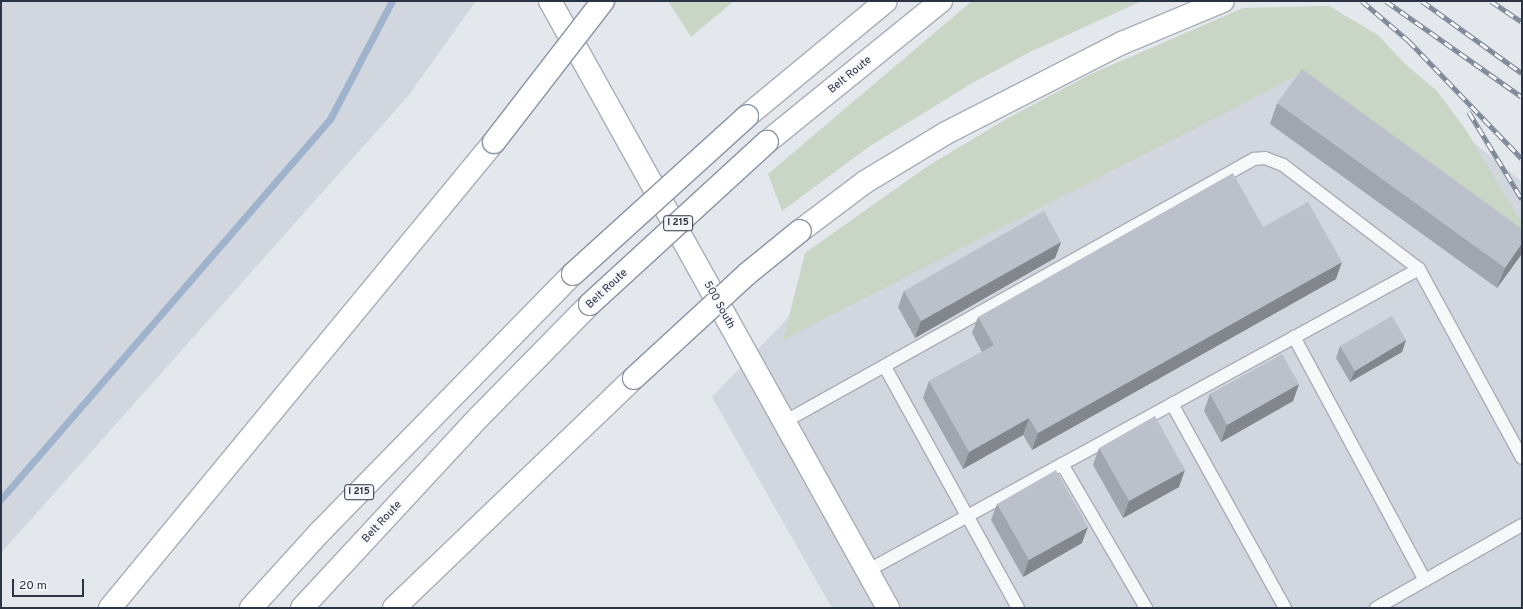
<!DOCTYPE html>
<html>
<head>
<meta charset="utf-8">
<style>
	body { margin:0 }
	#map { position:relative; width:1523px; height:609px; overflow:hidden; background:#e4e7ec; font-family:Overpass,sans-serif }
	div>[style] { position:absolute }
	.built>* { inset:0; background:#d2d6de }
	.green>* { inset:0; background:#c9d6c5 }
	.stream>* { height:7px; margin:-3.5px; padding:0 3.5px; transform-origin:3.5px; border-radius:3.5px; background:#9fb4cc }
	.roads { filter:drop-shadow(1px 0 #a9aeb7) drop-shadow(-1px 0 #a9aeb7) drop-shadow(0 1px #a9aeb7) drop-shadow(0 -1px #a9aeb7) }
	.lane>* { height:12px; margin:-6px; padding:0 6px; transform-origin:6px; border-radius:6px; background:#f7f8fa }
	.secondary>* { height:22px; margin:-11px; padding:0 11px; transform-origin:11px; border-radius:11px; background:#fff }
	.highway>* { height:22px; margin:-11px; padding:0 11px; transform-origin:11px; border-radius:11px; background:#fff }
	.rail>* { height:4.5px; margin-top:-2.25px; transform-origin:0; background:repeating-linear-gradient(90deg,#f4f6f9 0 9px,#7d8696 0 18px); box-sizing:border-box; border-block:1px solid #7d8696 }
	.bridges { filter:drop-shadow(1px 0 #8b94a3) drop-shadow(-1px 0 #8b94a3) drop-shadow(0 1px #8b94a3) drop-shadow(0 -1px #8b94a3) }
	.highway-bridge>* { height:22px; margin:-11px; padding:0 11px; transform-origin:11px; border-radius:11px; background:#fff }
	.wall>* { inset:0; background:#a1a5ae }
	.shaded-wall>* { inset:0; background:#83868d }
	.building>* { inset:0; background:#bbc0ca }
	span { translate:-50% -50%; white-space:nowrap; text-align:center; line-height:1.15; -webkit-text-stroke:3px #f4f6f9; paint-order:stroke }
	.shield-label span { padding:1px 3px; background:#f4f6f9; border:1px solid; border-radius:3px; -webkit-text-stroke-width:0 }
	.shield-label { font-size:10px; color:#2b3445; font-weight:700 }
	.street-label { font-size:11px; color:#2b3445 }
	.frame { position:absolute; inset:0; border:2px solid #2b3445; pointer-events:none }
	.scale { position:absolute; left:12px; top:579px; width:72px; height:18px; box-sizing:border-box; border:2px solid #2b3445; border-top:0; padding-left:5px; font-size:12px; line-height:14px; white-space:nowrap; color:#2b3445; -webkit-text-stroke:3px #f4f6f9; paint-order:stroke }
</style>
</head>
<body>
<div id="map">
	<div class="built">
		<i style="clip-path:polygon(1px 1px,476px 1px,409px 95px,1px 553px)"></i>
		<i style="clip-path:polygon(1344px 37px,1522px 182px,1522px 608px,832px 608px,712px 397px,837px 267px)"></i>
	</div>
	<div class="green">
		<i style="clip-path:polygon(668px 1px,734px 1px,691px 37px)"></i>
		<i style="clip-path:polygon(972px 1px,1142px 1px,1032px 51px,974px 82px,870px 146px,782px 211px,768px 174px)"></i>
		<i style="clip-path:polygon(1329px 6px,1378px 35px,1404px 63px,1437px 91px,1466px 130px,1522px 223px,1522px 241px,1299px 75px,783px 340px,805px 253px,928px 166px,1006px 119px,1091px 74px,1243px 8px)"></i>
	</div>
	<div class="stream">
		<i style="left:1px;top:499px;width:503px;rotate:-49.11deg"></i>
		<i style="left:330px;top:119px;width:133px;rotate:-62.3deg"></i>
	</div>
	<div class="roads">
		<div class="lane">
			<i style="left:1419px;top:269px;width:215px;rotate:61.4deg"></i>
			<i style="left:1294px;top:337px;width:276px;rotate:61.7deg"></i>
			<i style="left:885px;top:367px;width:275px;rotate:61.1deg"></i>
			<i style="left:1172px;top:404px;width:233px;rotate:61deg"></i>
			<i style="left:784px;top:422px;width:539px;rotate:-29.23deg"></i>
			<i style="left:1254px;top:159px;width:11px;rotate:-5deg"></i>
			<i style="left:1265px;top:158px;width:19px;rotate:21deg"></i>
			<i style="left:1283px;top:165px;width:171px;rotate:37.4deg"></i>
			<i style="left:1419px;top:269px;width:629px;rotate:151.32deg"></i>
			<i style="left:1062px;top:464px;width:167px;rotate:59.7deg"></i>
			<i style="left:1376px;top:608px;width:168px;rotate:-29.6deg"></i>
		</div>
		<div class="secondary">
			<i style="left:550px;top:1px;width:695px;rotate:60.89deg"></i>
		</div>
		<div class="highway">
			<i style="left:747px;top:116px;width:180px;rotate:-39.6deg"></i>
			<i style="left:767px;top:142px;width:224px;rotate:-39deg"></i>
			<i style="left:800px;top:231px;width:81px;rotate:-37deg"></i>
			<i style="left:865px;top:182px;width:95px;rotate:-31.2deg"></i>
			<i style="left:946px;top:133px;width:198px;rotate:-27.1deg"></i>
			<i style="left:1122px;top:43px;width:109px;rotate:-22.6deg"></i>
			<i style="left:110px;top:608px;width:604px;rotate:-50.51deg"></i>
			<i style="left:251px;top:608px;width:101px;rotate:-47.8deg"></i>
			<i style="left:319px;top:533px;width:363px;rotate:-45.6deg"></i>
			<i style="left:302px;top:608px;width:260px;rotate:-47.2deg"></i>
			<i style="left:479px;top:417px;width:158px;rotate:-45.5deg"></i>
			<i style="left:394px;top:608px;width:332px;rotate:-43.8deg"></i>
		</div>
	</div>
	<div class="rail">
		<i style="left:1362px;top:1px;width:62px;rotate:40.4deg"></i>
		<i style="left:1409px;top:41px;width:163px;rotate:46.2deg"></i>
		<i style="left:1386px;top:1px;width:166px;rotate:35.2deg"></i>
		<i style="left:1422px;top:1px;width:123px;rotate:35.8deg"></i>
		<i style="left:1491px;top:1px;width:37px;rotate:34deg"></i>
		<i style="left:1469px;top:112px;width:102px;rotate:58.7deg"></i>
	</div>
	<div class="bridges">
		<div class="highway-bridge">
			<i style="left:494px;top:142px;width:178px;rotate:-52.3deg"></i>
			<i style="left:573px;top:274px;width:235px;rotate:-42.2deg"></i>
			<i style="left:590px;top:304px;width:240px;rotate:-42.5deg"></i>
			<i style="left:634px;top:378px;width:154px;rotate:-42.6deg"></i>
			<i style="left:747px;top:274px;width:68px;rotate:-39.1deg"></i>
		</div>
	</div>
	<div class="wall">
		<i style="clip-path:polygon(1277px 103px,1521px 255px,1497px 288px,1270px 124px)"></i>
		<i style="clip-path:polygon(1263px 227px,1336px 279px,1032px 450px,1023px 435px,963px 469px,923px 398px,929px 381px,982px 352px,972px 333px,978px 317px)"></i>
		<i style="clip-path:polygon(1061px 242px,1055px 258px,915px 338px,898px 307px,904px 291px)"></i>
		<i style="clip-path:polygon(1406px 340px,1402px 352px,1350px 382px,1336px 358px,1340px 346px)"></i>
		<i style="clip-path:polygon(1299px 384px,1293px 401px,1221px 442px,1204px 411px,1210px 394px)"></i>
		<i style="clip-path:polygon(1099px 448px,1179px 487px,1123px 518px,1093px 465px)"></i>
		<i style="clip-path:polygon(997px 504px,1082px 543px,1023px 577px,991px 520px)"></i>
	</div>
	<div class="shaded-wall">
		<i style="clip-path:polygon(1061px 242px,1055px 258px,915px 338px,921px 321px)"></i>
		<i style="clip-path:polygon(1522px 243px,1522px 252px,1521px 255px,1497px 288px,1505px 268px)"></i>
		<i style="clip-path:polygon(1342px 262px,1336px 279px,1032px 450px,1038px 433px)"></i>
		<i style="clip-path:polygon(1406px 340px,1402px 352px,1350px 382px,1355px 371px)"></i>
		<i style="clip-path:polygon(1299px 384px,1293px 401px,1221px 442px,1227px 425px)"></i>
		<i style="clip-path:polygon(1029px 418px,1023px 435px,963px 469px,969px 452px)"></i>
		<i style="clip-path:polygon(1185px 470px,1179px 487px,1123px 518px,1129px 501px)"></i>
		<i style="clip-path:polygon(1088px 527px,1082px 543px,1023px 577px,1029px 560px)"></i>
	</div>
	<div class="building">
		<i style="clip-path:polygon(1302px 69px,1522px 229px,1522px 243px,1505px 268px,1277px 103px)"></i>
		<i style="clip-path:polygon(1233px 173px,1263px 227px,1308px 202px,1342px 262px,1038px 433px,1029px 418px,969px 452px,929px 381px,994px 345px,978px 317px)"></i>
		<i style="clip-path:polygon(1044px 211px,1061px 242px,921px 321px,904px 291px)"></i>
		<i style="clip-path:polygon(1392px 316px,1406px 340px,1355px 371px,1340px 346px)"></i>
		<i style="clip-path:polygon(1282px 354px,1299px 384px,1227px 425px,1210px 394px)"></i>
		<i style="clip-path:polygon(1155px 416px,1185px 470px,1129px 501px,1099px 448px)"></i>
		<i style="clip-path:polygon(1056px 470px,1088px 527px,1029px 560px,997px 504px)"></i>
	</div>
	<div class="shield-label">
		<span style="left:678px;top:223px">I 215</span>
		<span style="left:359px;top:492px">I 215</span>
	</div>
	<div class="street-label">
		<span style="left:850px;top:75px;rotate:-39deg">Belt Route</span>
		<span style="left:607px;top:289px;rotate:-43deg">Belt Route</span>
		<span style="left:719px;top:305px;rotate:61deg">500 South</span>
		<span style="left:382px;top:522px;rotate:-47deg">Belt Route</span>
	</div>
	<div class="frame"></div>
	<div class="scale">20 m</div>
</div>
</body>
</html>
